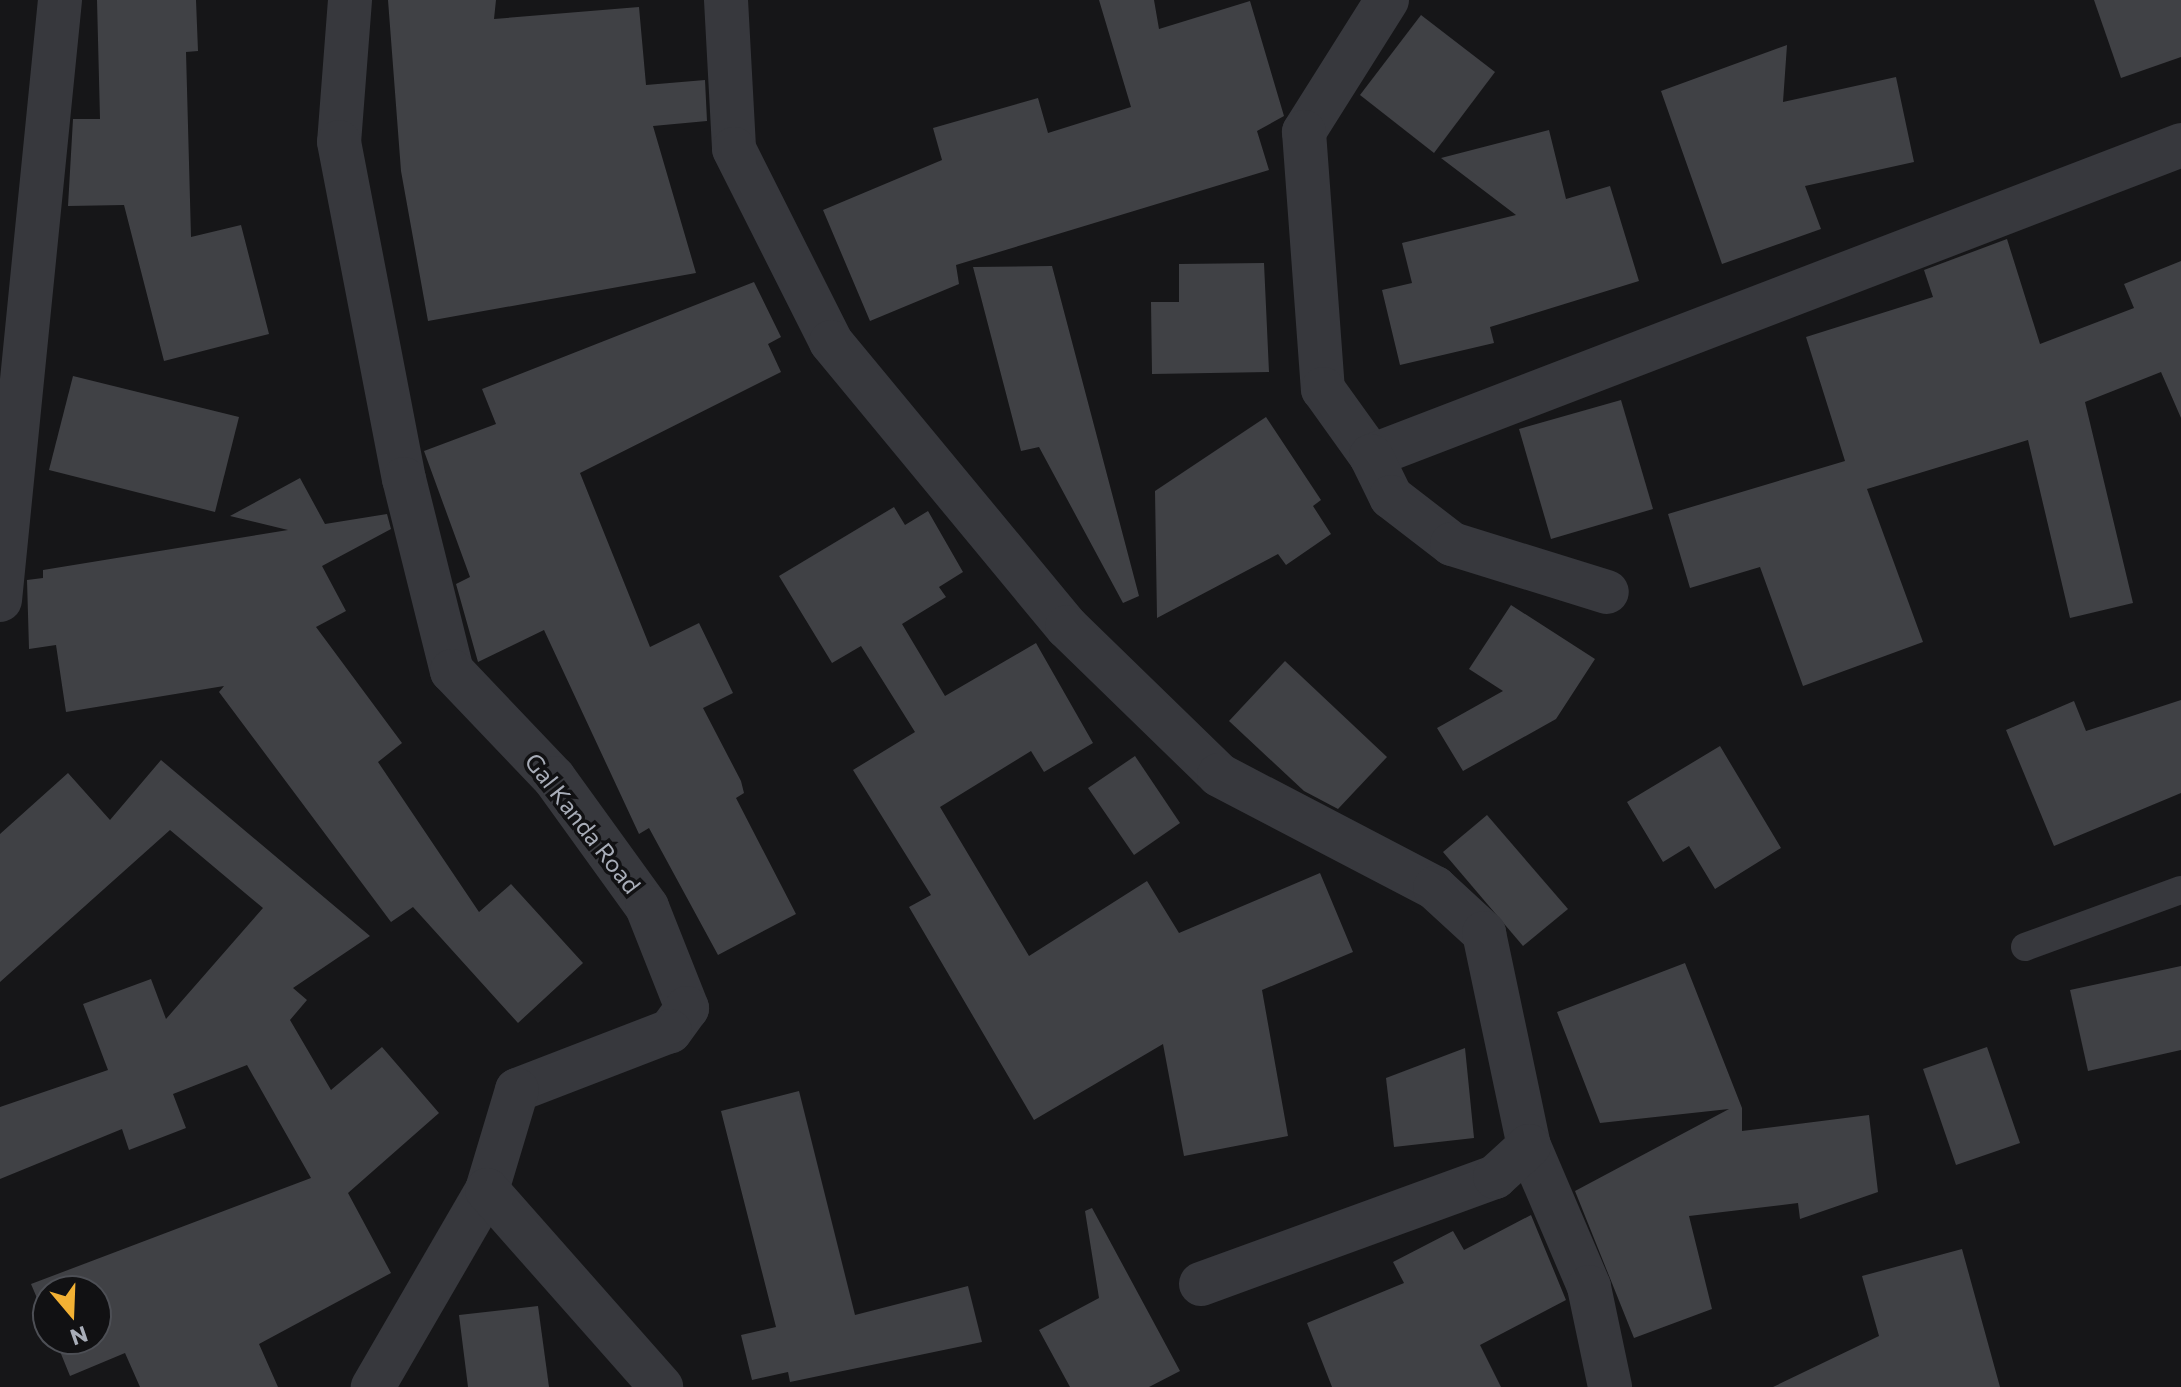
<!DOCTYPE html>
<html>
<head>
<meta charset="utf-8">
<style>
	body { margin:0 }
	#map { position:relative; width:2181px; height:1387px; overflow:hidden; background:#161618; font-family:Commissioner,sans-serif }
	div>[style] { position:absolute }
	.building>* { inset:0; background:#404145 }
	.lane>* { height:28px; margin:-14px; padding:0 14px; transform-origin:14px; border-radius:14px; background:#37383d }
	.street>* { height:44px; margin:-22px; padding:0 22px; transform-origin:22px; border-radius:22px; background:#37383d }
	span { translate:-50% -50%; white-space:nowrap; text-align:center; line-height:1.15; -webkit-text-stroke:7px #111113; paint-order:stroke }
	.street-label { font-size:24px; color:#a8adb8 }
	.north { position:absolute; left:32px; top:1275px; width:80px; height:80px; box-sizing:border-box; background:#111113; border:2px solid #4d4f55; border-radius:50%; rotate:161deg; font-size:22px; font-weight:700; line-height:32px; text-align:center; color:#a8adb8 }
	.north::after { content:''; display:block; margin:auto; width:28px; height:36px; background:#f2b134; clip-path:polygon(50% 0,100% 100%,50% 72%,0 100%) }
</style>
</head>
<body>
<div id="map">
	<div class="building">
		<i style="clip-path:polygon(97px 0,196px 0,198px 51px,186px 52px,191px 237px,241px 225px,269px 334px,164px 361px,124px 205px,68px 206px,73px 119px,100px 119px)"></i>
		<i style="clip-path:polygon(388px 0,496px 0,494px 19px,639px 7px,646px 85px,705px 80px,707px 121px,653px 126px,696px 273px,428px 321px,401px 171px)"></i>
		<i style="clip-path:polygon(1099px 0,1154px 0,1159px 29px,1250px 1px,1284px 116px,1257px 131px,1269px 170px,956px 265px,959px 284px,870px 321px,823px 210px,942px 160px,933px 128px,1038px 98px,1048px 133px,1131px 107px)"></i>
		<i style="clip-path:polygon(2094px 0,2181px 0,2181px 57px,2121px 78px)"></i>
		<i style="clip-path:polygon(1421px 15px,1495px 72px,1434px 153px,1360px 95px)"></i>
		<i style="clip-path:polygon(1787px 45px,1783px 102px,1896px 77px,1914px 162px,1805px 186px,1821px 229px,1722px 264px,1661px 91px)"></i>
		<i style="clip-path:polygon(1549px 130px,1566px 199px,1610px 186px,1639px 281px,1490px 327px,1494px 343px,1400px 365px,1382px 290px,1412px 283px,1402px 243px,1516px 215px,1441px 158px)"></i>
		<i style="clip-path:polygon(2007px 239px,2040px 344px,2134px 308px,2124px 284px,2181px 261px,2181px 418px,2161px 372px,2085px 402px,2133px 603px,2070px 618px,2028px 440px,1867px 489px,1923px 642px,1803px 686px,1760px 567px,1690px 588px,1668px 514px,1845px 461px,1806px 337px,1933px 297px,1924px 270px)"></i>
		<i style="clip-path:polygon(1264px 263px,1269px 372px,1152px 374px,1151px 302px,1179px 302px,1179px 264px)"></i>
		<i style="clip-path:polygon(1052px 266px,1139px 596px,1123px 603px,1039px 447px,1021px 451px,973px 267px)"></i>
		<i style="clip-path:polygon(754px 282px,781px 337px,768px 344px,781px 372px,580px 473px,650px 647px,699px 623px,733px 693px,703px 708px,741px 781px,744px 793px,736px 798px,796px 914px,718px 955px,649px 828px,639px 834px,544px 630px,478px 662px,456px 584px,470px 577px,424px 451px,496px 424px,482px 389px)"></i>
		<i style="clip-path:polygon(73px 376px,239px 417px,215px 512px,49px 470px)"></i>
		<i style="clip-path:polygon(1621px 400px,1653px 509px,1551px 539px,1519px 429px)"></i>
		<i style="clip-path:polygon(1266px 417px,1321px 500px,1313px 506px,1331px 534px,1286px 565px,1278px 554px,1157px 618px,1155px 491px)"></i>
		<i style="clip-path:polygon(300px 478px,325px 524px,387px 514px,391px 529px,322px 566px,346px 611px,316px 627px,402px 743px,378px 762px,479px 912px,511px 884px,583px 963px,518px 1023px,413px 907px,391px 922px,219px 692px,224px 686px,66px 712px,56px 645px,29px 649px,27px 580px,43px 578px,43px 570px,288px 530px,230px 516px)"></i>
		<i style="clip-path:polygon(894px 507px,905px 525px,928px 511px,963px 572px,939px 587px,946px 597px,902px 624px,945px 696px,1036px 643px,1093px 743px,1044px 772px,1031px 751px,940px 807px,1029px 956px,1147px 881px,1179px 933px,1320px 873px,1353px 952px,1262px 990px,1288px 1136px,1184px 1156px,1163px 1044px,1034px 1120px,909px 907px,931px 895px,853px 770px,915px 732px,861px 646px,832px 663px,779px 576px)"></i>
		<i style="clip-path:polygon(1511px 605px,1595px 659px,1556px 719px,1463px 771px,1437px 728px,1503px 691px,1469px 669px)"></i>
		<i style="clip-path:polygon(1285px 661px,1387px 757px,1338px 809px,1304px 791px,1229px 721px)"></i>
		<i style="clip-path:polygon(2181px 700px,2181px 793px,2054px 846px,2006px 730px,2074px 701px,2086px 731px)"></i>
		<i style="clip-path:polygon(1720px 746px,1781px 848px,1715px 889px,1689px 846px,1663px 862px,1627px 802px)"></i>
		<i style="clip-path:polygon(1135px 756px,1180px 823px,1134px 855px,1088px 788px)"></i>
		<i style="clip-path:polygon(161px 760px,370px 936px,293px 988px,307px 1000px,290px 1020px,331px 1090px,382px 1047px,439px 1113px,348px 1193px,391px 1273px,259px 1344px,278px 1387px,140px 1387px,125px 1353px,70px 1376px,55px 1339px,96px 1339px,96px 1291px,48px 1291px,48px 1324px,31px 1284px,311px 1178px,247px 1065px,173px 1094px,186px 1128px,129px 1150px,122px 1129px,0 1179px,0 1107px,108px 1070px,83px 1004px,151px 979px,166px 1019px,263px 908px,170px 830px,0 982px,0 834px,68px 773px,110px 820px)"></i>
		<i style="clip-path:polygon(1487px 815px,1568px 909px,1523px 946px,1443px 852px)"></i>
		<i style="clip-path:polygon(1685px 963px,1742px 1108px,1742px 1131px,1869px 1115px,1878px 1192px,1800px 1219px,1798px 1203px,1689px 1216px,1712px 1309px,1634px 1338px,1575px 1191px,1729px 1109px,1600px 1123px,1557px 1012px)"></i>
		<i style="clip-path:polygon(2181px 966px,2181px 1050px,2088px 1071px,2070px 990px)"></i>
		<i style="clip-path:polygon(1987px 1047px,2020px 1143px,1956px 1165px,1923px 1069px)"></i>
		<i style="clip-path:polygon(1465px 1048px,1474px 1138px,1394px 1147px,1386px 1078px)"></i>
		<i style="clip-path:polygon(799px 1091px,855px 1315px,968px 1286px,982px 1342px,790px 1382px,788px 1372px,752px 1380px,741px 1335px,776px 1327px,721px 1111px)"></i>
		<i style="clip-path:polygon(1092px 1208px,1180px 1371px,1149px 1387px,1070px 1387px,1039px 1330px,1099px 1298px,1085px 1211px)"></i>
		<i style="clip-path:polygon(1531px 1215px,1566px 1300px,1480px 1345px,1501px 1387px,1332px 1387px,1307px 1323px,1404px 1283px,1393px 1262px,1453px 1231px,1464px 1250px)"></i>
		<i style="clip-path:polygon(1962px 1249px,2000px 1387px,1773px 1387px,1879px 1336px,1862px 1276px)"></i>
		<i style="clip-path:polygon(538px 1306px,549px 1387px,468px 1387px,459px 1315px)"></i>
	</div>
	<div class="lane">
		<i style="left:2025px;top:947px;width:166px;rotate:-20.1deg"></i>
	</div>
	<div class="street">
		<i style="left:350px;top:0;width:142px;rotate:94.4deg"></i>
		<i style="left:339px;top:142px;width:343px;rotate:79.1deg"></i>
		<i style="left:404px;top:479px;width:198px;rotate:76deg"></i>
		<i style="left:452px;top:671px;width:148px;rotate:46.4deg"></i>
		<i style="left:554px;top:778px;width:159px;rotate:54.2deg"></i>
		<i style="left:647px;top:907px;width:109px;rotate:68.4deg"></i>
		<i style="left:687px;top:1008px;width:29px;rotate:126deg"></i>
		<i style="left:670px;top:1031px;width:164px;rotate:158.9deg"></i>
		<i style="left:517px;top:1090px;width:104px;rotate:106.7deg"></i>
		<i style="left:487px;top:1190px;width:228px;rotate:120.1deg"></i>
		<i style="left:726px;top:0;width:149px;rotate:86.9deg"></i>
		<i style="left:734px;top:149px;width:216px;rotate:63.3deg"></i>
		<i style="left:831px;top:342px;width:370px;rotate:50.4deg"></i>
		<i style="left:1067px;top:627px;width:212px;rotate:44.2deg"></i>
		<i style="left:1219px;top:775px;width:244px;rotate:27.6deg"></i>
		<i style="left:1435px;top:888px;width:67px;rotate:42.6deg"></i>
		<i style="left:1484px;top:933px;width:218px;rotate:78.1deg"></i>
		<i style="left:1529px;top:1146px;width:153px;rotate:66.9deg"></i>
		<i style="left:1589px;top:1287px;width:102px;rotate:78.1deg"></i>
		<i style="left:1387px;top:0;width:156px;rotate:122.2deg"></i>
		<i style="left:1304px;top:132px;width:258px;rotate:85.8deg"></i>
		<i style="left:1323px;top:389px;width:82px;rotate:54.4deg"></i>
		<i style="left:1371px;top:456px;width:868px;rotate:-21deg"></i>
		<i style="left:1371px;top:456px;width:46px;rotate:64deg"></i>
		<i style="left:1391px;top:497px;width:77px;rotate:37.6deg"></i>
		<i style="left:1452px;top:544px;width:162px;rotate:17.2deg"></i>
		<i style="left:0;top:600px;width:603px;rotate:-84.29deg"></i>
		<i style="left:487px;top:1190px;width:263px;rotate:48.5deg"></i>
		<i style="left:1201px;top:1284px;width:313px;rotate:-20deg"></i>
		<i style="left:1495px;top:1177px;width:46px;rotate:-42.4deg"></i>
	</div>
	<div class="street-label">
		<span style="left:583px;top:823px;rotate:52deg">Gal Kanda Road</span>
	</div>
	<div class="north">N</div>
</div>
</body>
</html>
